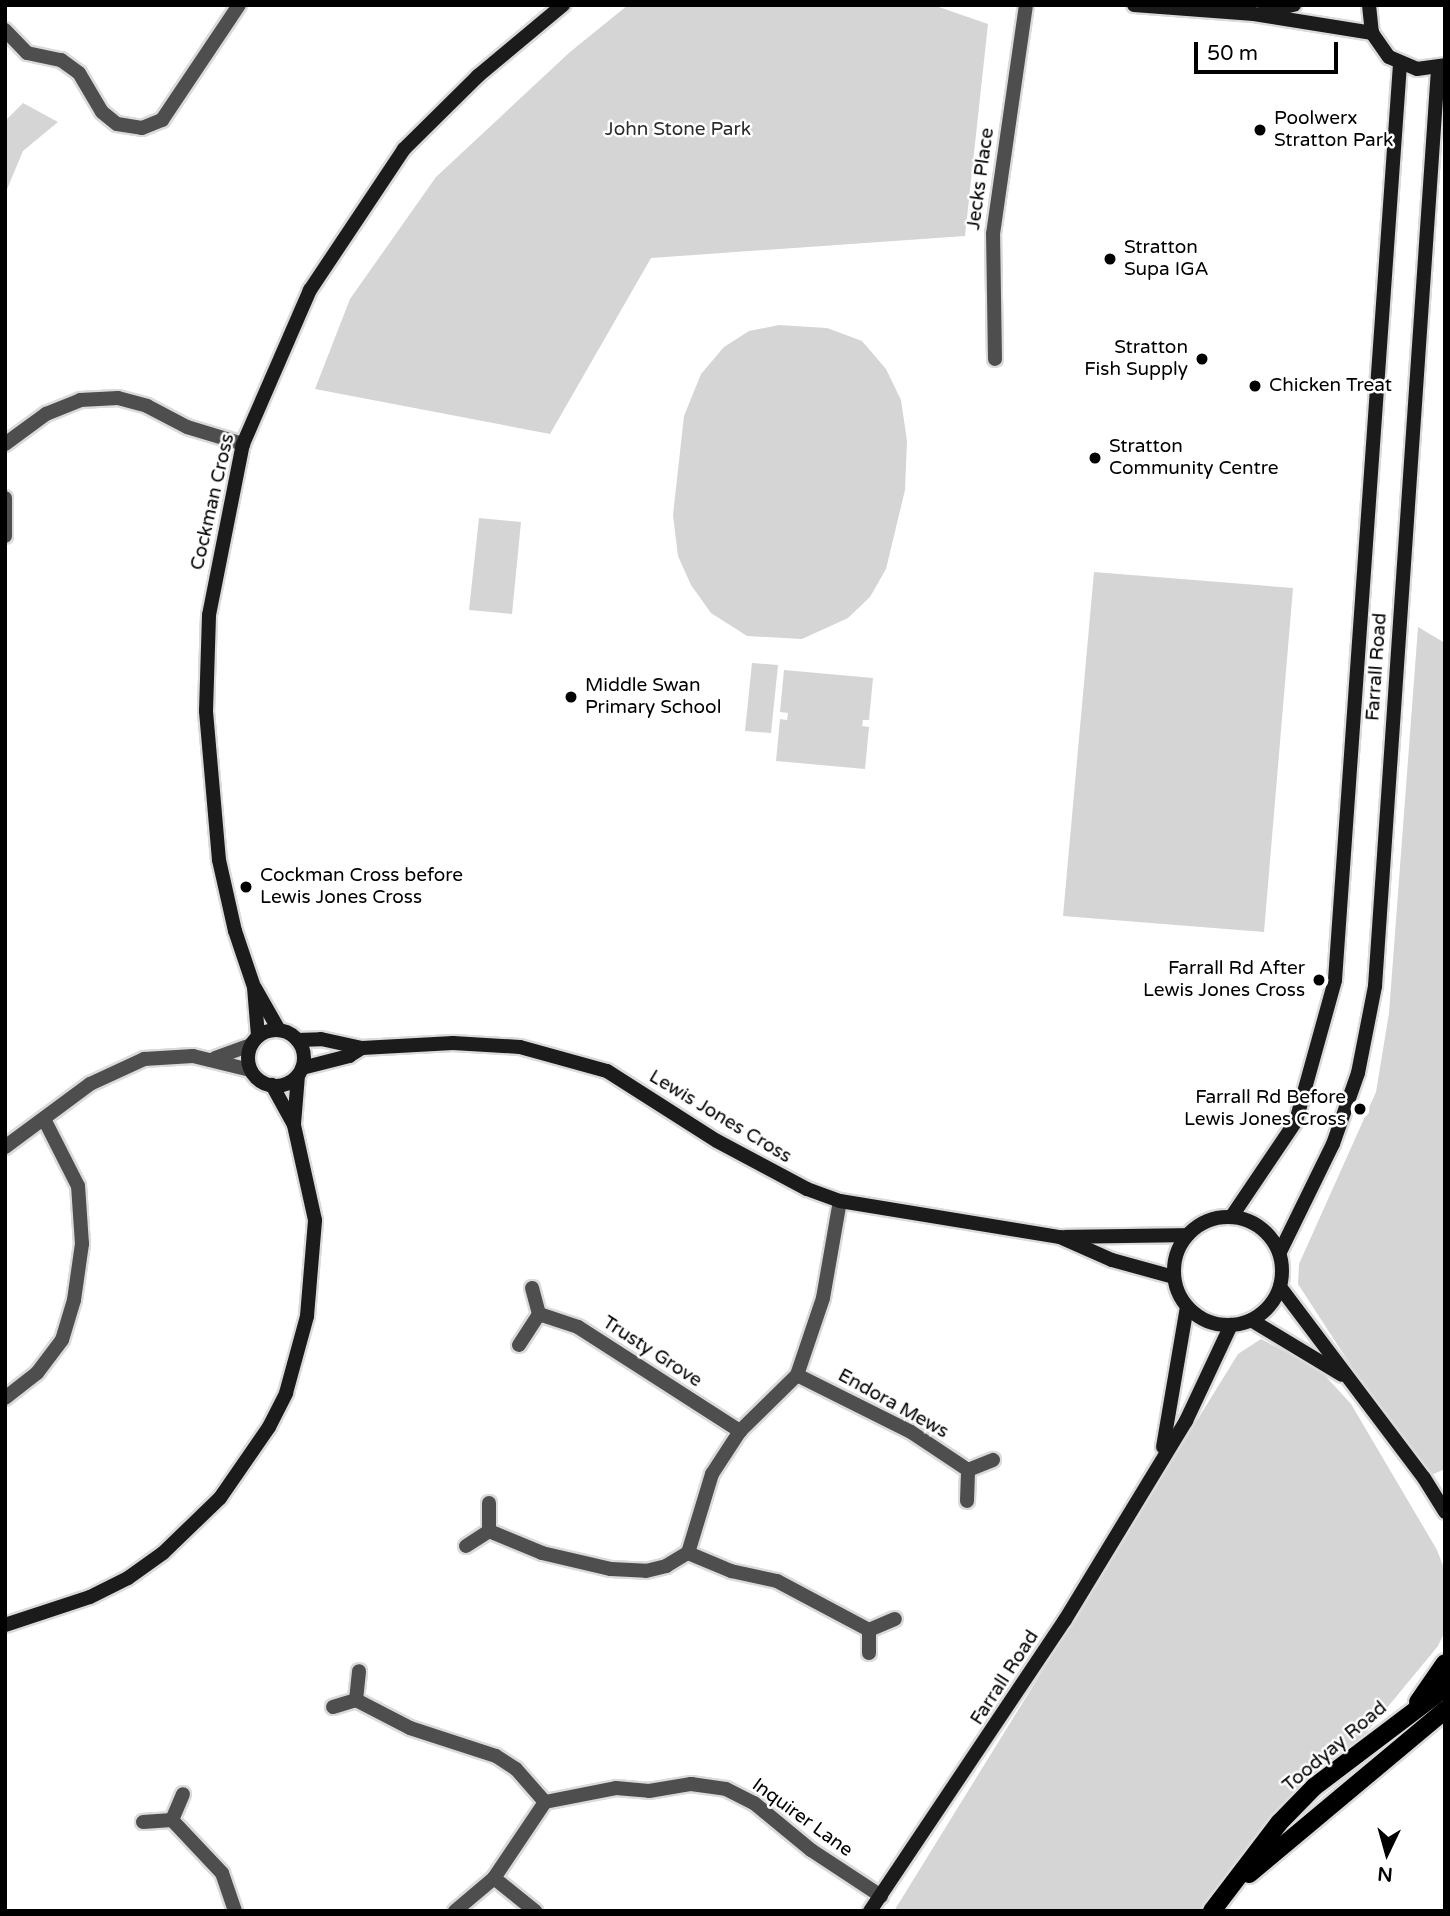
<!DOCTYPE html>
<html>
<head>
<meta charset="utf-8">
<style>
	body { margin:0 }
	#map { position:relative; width:1450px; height:1916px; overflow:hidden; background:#fff; font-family:"Varela Round",sans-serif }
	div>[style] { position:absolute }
	.green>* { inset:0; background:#d5d5d5 }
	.roads { filter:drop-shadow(2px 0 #dbdbdb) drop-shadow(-2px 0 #dbdbdb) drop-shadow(0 2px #dbdbdb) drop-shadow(0 -2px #dbdbdb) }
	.street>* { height:14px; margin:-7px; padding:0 7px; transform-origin:7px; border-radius:7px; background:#4e4e4e }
	.secondary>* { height:14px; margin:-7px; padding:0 7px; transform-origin:7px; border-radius:7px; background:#1b1b1b }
	.secondary>.ring { margin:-7px; padding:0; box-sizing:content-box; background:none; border:14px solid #1b1b1b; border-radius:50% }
	.primary>* { height:18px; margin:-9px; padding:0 9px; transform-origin:9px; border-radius:9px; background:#000 }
	.dots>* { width:19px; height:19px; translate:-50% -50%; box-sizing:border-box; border:4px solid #fff; border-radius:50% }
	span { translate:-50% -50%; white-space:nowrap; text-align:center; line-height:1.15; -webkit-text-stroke:5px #fff; paint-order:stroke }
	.poi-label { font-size:19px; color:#000 }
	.left { translate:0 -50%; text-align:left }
	.right { translate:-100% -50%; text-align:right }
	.park-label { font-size:19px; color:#2c2c2c }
	.street-label { font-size:19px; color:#000 }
	.frame { position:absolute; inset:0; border:7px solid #000; pointer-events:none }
	.north { position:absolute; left:1352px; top:1818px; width:70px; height:70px; -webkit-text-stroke:5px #fff; paint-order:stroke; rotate:185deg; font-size:19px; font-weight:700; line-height:28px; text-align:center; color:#000 }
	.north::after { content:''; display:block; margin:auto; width:24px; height:32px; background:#000; clip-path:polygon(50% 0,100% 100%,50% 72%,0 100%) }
	.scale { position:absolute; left:1194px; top:42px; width:144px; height:32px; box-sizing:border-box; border:4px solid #000; border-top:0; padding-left:9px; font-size:21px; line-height:24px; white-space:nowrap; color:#000; -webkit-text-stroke:5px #fff; paint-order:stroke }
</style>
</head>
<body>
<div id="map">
	<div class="green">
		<i style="clip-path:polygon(628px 5px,933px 5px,988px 24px,965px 236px,651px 258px,550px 434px,315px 389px,350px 299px,436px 177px,570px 52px)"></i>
		<i style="clip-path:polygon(23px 103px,58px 122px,23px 151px,5px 194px,5px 121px)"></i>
		<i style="clip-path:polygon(779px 325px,827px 328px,862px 341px,886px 369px,901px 400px,907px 441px,905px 490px,886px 569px,870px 597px,848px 618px,802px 639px,747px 636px,711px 613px,691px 585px,678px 556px,673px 515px,684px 416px,701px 374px,724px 347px,749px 331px)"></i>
		<i style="clip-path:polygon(479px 518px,521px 522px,512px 614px,469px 610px)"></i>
		<i style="clip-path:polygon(1094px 572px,1293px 588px,1264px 932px,1063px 916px)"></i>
		<i style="clip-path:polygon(1418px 627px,1445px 643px,1445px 1469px,1424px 1478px,1298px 1284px,1299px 1264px,1376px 1092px,1389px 1013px)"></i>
		<i style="clip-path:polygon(752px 663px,778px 665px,771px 733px,745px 731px)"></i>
		<i style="clip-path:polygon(784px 670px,873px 678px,869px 720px,863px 720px,862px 726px,869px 727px,865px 769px,776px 761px,780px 719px,787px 720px,788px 713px,780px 712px)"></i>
		<i style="clip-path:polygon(1261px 1339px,1319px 1369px,1351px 1404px,1437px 1550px,1445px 1571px,1445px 1631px,1438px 1646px,1367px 1732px,1279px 1823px,1212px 1911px,894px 1911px,1238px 1354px)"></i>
	</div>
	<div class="roads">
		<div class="street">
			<i style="left:5px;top:30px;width:32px;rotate:46deg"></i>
			<i style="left:27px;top:53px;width:35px;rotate:12deg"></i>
			<i style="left:61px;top:60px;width:22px;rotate:36deg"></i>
			<i style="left:79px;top:73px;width:45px;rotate:59.5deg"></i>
			<i style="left:102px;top:112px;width:19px;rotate:39deg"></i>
			<i style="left:117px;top:124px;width:25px;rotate:9deg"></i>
			<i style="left:142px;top:128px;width:22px;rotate:-22deg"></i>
			<i style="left:162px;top:120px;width:138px;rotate:-56.2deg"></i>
			<i style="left:995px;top:359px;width:125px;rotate:-90.9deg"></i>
			<i style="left:993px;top:234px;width:231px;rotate:-81.8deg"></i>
			<i style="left:5px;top:444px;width:51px;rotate:-36.2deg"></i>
			<i style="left:46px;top:414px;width:37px;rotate:-22deg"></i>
			<i style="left:80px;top:400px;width:38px;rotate:-3deg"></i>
			<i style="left:118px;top:398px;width:30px;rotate:15deg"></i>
			<i style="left:147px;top:406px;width:45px;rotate:27.7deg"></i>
			<i style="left:187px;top:427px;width:59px;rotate:16.9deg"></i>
			<i style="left:5px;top:498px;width:38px;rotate:90deg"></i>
			<i style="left:215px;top:1058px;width:38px;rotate:-20deg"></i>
			<i style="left:5px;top:1147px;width:106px;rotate:-36.5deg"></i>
			<i style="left:90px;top:1084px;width:60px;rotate:-24.8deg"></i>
			<i style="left:144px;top:1059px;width:49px;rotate:-3.5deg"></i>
			<i style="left:193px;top:1056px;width:59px;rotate:13.8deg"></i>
			<i style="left:539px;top:1314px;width:41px;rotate:18.4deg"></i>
			<i style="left:578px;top:1327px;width:193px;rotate:32.7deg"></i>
			<i style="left:519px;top:1345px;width:37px;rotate:-57deg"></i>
			<i style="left:539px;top:1314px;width:27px;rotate:-105deg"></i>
			<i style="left:797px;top:1375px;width:127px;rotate:26.6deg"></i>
			<i style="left:911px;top:1432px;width:69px;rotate:33.7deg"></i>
			<i style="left:5px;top:1398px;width:41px;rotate:-38deg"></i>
			<i style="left:37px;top:1373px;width:41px;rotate:-52.9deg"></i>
			<i style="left:62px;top:1340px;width:42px;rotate:-73.3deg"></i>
			<i style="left:74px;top:1300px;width:57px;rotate:-81.9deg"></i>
			<i style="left:82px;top:1244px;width:58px;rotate:-93.9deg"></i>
			<i style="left:78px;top:1186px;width:73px;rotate:-116.9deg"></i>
			<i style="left:967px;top:1501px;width:31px;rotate:-88deg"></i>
			<i style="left:968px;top:1470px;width:27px;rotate:-22deg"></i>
			<i style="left:489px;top:1531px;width:57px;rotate:22.5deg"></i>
			<i style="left:542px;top:1553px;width:71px;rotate:13.1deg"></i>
			<i style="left:611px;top:1569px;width:35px;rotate:3deg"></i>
			<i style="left:646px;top:1571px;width:21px;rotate:-14deg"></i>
			<i style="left:666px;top:1566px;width:26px;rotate:-31deg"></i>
			<i style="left:688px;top:1553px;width:83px;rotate:-73.1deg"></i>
			<i style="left:712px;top:1474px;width:51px;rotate:-56.9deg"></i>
			<i style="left:740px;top:1431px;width:80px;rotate:-44.5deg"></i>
			<i style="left:797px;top:1375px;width:81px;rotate:-71.3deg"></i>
			<i style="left:823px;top:1298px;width:98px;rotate:-80.1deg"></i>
			<i style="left:466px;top:1546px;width:27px;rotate:-33deg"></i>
			<i style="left:489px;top:1531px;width:28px;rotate:-90deg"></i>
			<i style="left:688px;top:1553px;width:47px;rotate:22.7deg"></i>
			<i style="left:731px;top:1571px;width:47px;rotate:12.3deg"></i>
			<i style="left:777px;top:1581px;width:104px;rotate:28deg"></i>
			<i style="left:869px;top:1653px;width:23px;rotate:-90deg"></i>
			<i style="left:869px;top:1630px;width:28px;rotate:-23deg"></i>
			<i style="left:356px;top:1700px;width:61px;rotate:27.4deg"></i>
			<i style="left:410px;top:1728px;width:90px;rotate:18deg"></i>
			<i style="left:496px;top:1756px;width:24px;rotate:33deg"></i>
			<i style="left:516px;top:1769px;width:44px;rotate:48.7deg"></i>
			<i style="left:333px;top:1707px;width:24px;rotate:-17deg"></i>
			<i style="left:356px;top:1700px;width:29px;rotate:-84deg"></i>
			<i style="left:172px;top:1820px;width:73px;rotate:46.7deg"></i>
			<i style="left:222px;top:1873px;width:40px;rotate:71.1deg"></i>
			<i style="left:143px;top:1822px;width:29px;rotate:-4deg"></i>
			<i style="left:172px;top:1820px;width:28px;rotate:-67deg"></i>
			<i style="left:494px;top:1878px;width:53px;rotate:38.8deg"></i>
			<i style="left:455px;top:1911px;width:51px;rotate:-40.2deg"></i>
			<i style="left:494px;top:1878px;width:92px;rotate:-56.1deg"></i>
			<i style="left:545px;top:1802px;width:72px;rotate:-11.2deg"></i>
			<i style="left:616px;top:1788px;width:33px;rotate:5deg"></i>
			<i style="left:649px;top:1791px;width:43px;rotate:-9.5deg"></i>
			<i style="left:691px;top:1784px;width:35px;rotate:8deg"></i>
			<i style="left:726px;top:1789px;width:31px;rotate:27deg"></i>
			<i style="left:754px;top:1803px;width:74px;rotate:39.5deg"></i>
			<i style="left:811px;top:1850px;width:84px;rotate:33.3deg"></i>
		</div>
		<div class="secondary">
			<i style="left:1134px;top:5px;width:120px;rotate:4.3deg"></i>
			<i style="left:1254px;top:14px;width:120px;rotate:9.1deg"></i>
			<i style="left:1369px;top:5px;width:28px;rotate:84deg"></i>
			<i style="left:1372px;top:33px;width:29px;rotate:55deg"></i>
			<i style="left:1389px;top:57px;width:30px;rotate:23deg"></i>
			<i style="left:1417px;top:69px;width:28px;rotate:-8deg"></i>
			<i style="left:1263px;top:12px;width:32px;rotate:-13deg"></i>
			<i style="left:255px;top:988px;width:48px;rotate:60.3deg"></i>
			<i class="ring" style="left:248px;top:1030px;width:42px;height:42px"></i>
			<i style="left:258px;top:1036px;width:49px;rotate:-94.7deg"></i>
			<i style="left:254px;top:987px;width:59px;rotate:-108.7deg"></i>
			<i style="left:235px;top:931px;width:73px;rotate:-102.7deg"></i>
			<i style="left:219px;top:860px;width:150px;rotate:-95deg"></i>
			<i style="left:206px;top:711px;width:96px;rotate:-88.2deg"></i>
			<i style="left:209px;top:615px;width:174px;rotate:-78.8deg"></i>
			<i style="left:243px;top:444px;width:168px;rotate:-66.5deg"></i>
			<i style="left:310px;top:290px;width:169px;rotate:-56.3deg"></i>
			<i style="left:404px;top:149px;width:104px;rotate:-44.6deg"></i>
			<i style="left:478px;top:76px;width:111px;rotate:-39.9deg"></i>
			<i style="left:297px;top:1040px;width:24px;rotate:-2deg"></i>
			<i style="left:321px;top:1039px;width:42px;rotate:12.4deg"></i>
			<i style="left:362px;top:1048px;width:91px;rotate:-3.1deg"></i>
			<i style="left:453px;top:1043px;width:67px;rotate:3.4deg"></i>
			<i style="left:520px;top:1047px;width:90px;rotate:15.4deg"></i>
			<i style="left:607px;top:1071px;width:130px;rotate:32.5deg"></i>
			<i style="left:717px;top:1141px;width:102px;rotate:28.1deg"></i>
			<i style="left:807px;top:1189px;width:35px;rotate:20deg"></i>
			<i style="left:840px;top:1201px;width:223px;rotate:9.3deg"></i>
			<i style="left:1060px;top:1237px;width:57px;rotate:23.9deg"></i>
			<i style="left:1112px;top:1260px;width:64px;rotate:15.3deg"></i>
			<i style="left:302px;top:1068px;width:49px;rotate:-14.3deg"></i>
			<i style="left:349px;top:1056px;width:15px;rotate:-32deg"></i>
			<i style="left:294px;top:1124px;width:49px;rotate:-85.3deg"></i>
			<i style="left:1232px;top:1216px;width:115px;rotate:-56deg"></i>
			<i style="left:1296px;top:1121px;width:146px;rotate:-74.5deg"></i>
			<i style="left:1335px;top:980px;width:918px;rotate:-85.94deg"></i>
			<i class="ring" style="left:1174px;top:1217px;width:94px;height:94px"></i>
			<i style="left:1065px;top:1237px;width:122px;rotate:-0.9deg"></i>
			<i style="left:1280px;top:1252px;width:120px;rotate:-63.9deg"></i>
			<i style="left:1333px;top:1144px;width:75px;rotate:-70.6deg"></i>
			<i style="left:1358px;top:1073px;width:89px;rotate:-78.9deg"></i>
			<i style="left:1375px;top:986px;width:920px;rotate:-86.07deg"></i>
			<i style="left:1280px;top:1287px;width:239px;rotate:53deg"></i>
			<i style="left:1424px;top:1478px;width:40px;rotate:58deg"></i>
			<i style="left:1251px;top:1320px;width:106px;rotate:31.1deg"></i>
			<i style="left:1163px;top:1447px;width:142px;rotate:-80.3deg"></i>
			<i style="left:5px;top:1625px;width:89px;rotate:-18.2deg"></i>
			<i style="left:90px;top:1597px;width:42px;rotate:-26.6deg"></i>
			<i style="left:128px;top:1578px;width:43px;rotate:-35.5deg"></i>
			<i style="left:163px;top:1553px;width:79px;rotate:-44deg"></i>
			<i style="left:220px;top:1498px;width:86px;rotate:-55.4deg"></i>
			<i style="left:269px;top:1427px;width:38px;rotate:-63deg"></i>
			<i style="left:286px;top:1393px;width:80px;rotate:-74.7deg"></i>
			<i style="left:307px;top:1316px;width:96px;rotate:-85.2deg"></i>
			<i style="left:315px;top:1220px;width:97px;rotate:-102.5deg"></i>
			<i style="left:294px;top:1125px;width:46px;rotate:-118.8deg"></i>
			<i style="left:870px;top:1911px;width:350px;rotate:-56.2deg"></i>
			<i style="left:1065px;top:1620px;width:233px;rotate:-58.7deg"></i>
			<i style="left:1186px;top:1421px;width:106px;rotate:-64.9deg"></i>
		</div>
		<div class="primary">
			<i style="left:1418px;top:1702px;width:47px;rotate:-55.3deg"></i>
			<i style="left:1249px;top:1874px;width:256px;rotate:-39.9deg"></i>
			<i style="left:1212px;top:1911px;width:111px;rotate:-52.7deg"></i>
			<i style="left:1279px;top:1823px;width:50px;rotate:-45.8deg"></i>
			<i style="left:1314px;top:1787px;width:164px;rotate:-37.1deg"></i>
		</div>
	</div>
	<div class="dots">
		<i style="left:1260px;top:130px;background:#000"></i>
		<i style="left:1110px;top:259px;background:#000"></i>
		<i style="left:1202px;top:359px;background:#000"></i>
		<i style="left:1255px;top:386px;background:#000"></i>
		<i style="left:1095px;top:458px;background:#000"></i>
		<i style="left:571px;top:697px;background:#000"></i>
		<i style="left:246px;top:887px;background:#000"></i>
		<i style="left:1319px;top:980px;background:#000"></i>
		<i style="left:1360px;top:1109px;background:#000"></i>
	</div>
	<div class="poi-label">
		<span class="left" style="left:1274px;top:130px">Poolwerx<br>Stratton Park</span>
		<span class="left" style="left:1124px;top:259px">Stratton<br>Supa IGA</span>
		<span class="right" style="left:1188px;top:359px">Stratton<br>Fish Supply</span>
		<span class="left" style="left:1269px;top:386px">Chicken Treat</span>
		<span class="left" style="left:1109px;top:458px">Stratton<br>Community Centre</span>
		<span class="left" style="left:585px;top:697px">Middle Swan<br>Primary School</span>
		<span class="left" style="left:260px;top:887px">Cockman Cross before<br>Lewis Jones Cross</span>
		<span class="right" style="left:1305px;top:980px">Farrall Rd After<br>Lewis Jones Cross</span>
		<span class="right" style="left:1346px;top:1109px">Farrall Rd Before<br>Lewis Jones Cross</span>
	</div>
	<div class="park-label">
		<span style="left:678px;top:130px">John Stone Park</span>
	</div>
	<div class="street-label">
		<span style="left:981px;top:179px;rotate:-82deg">Jecks Place</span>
		<span style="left:213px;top:502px;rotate:-77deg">Cockman Cross</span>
		<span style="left:1377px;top:667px;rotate:-86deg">Farrall Road</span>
		<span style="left:720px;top:1117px;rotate:31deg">Lewis Jones Cross</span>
		<span style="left:652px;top:1352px;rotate:33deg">Trusty Grove</span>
		<span style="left:893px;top:1404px;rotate:29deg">Endora Mews</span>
		<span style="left:1005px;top:1678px;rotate:-57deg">Farrall Road</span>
		<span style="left:1335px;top:1747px;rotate:-40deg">Toodyay Road</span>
		<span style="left:802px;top:1818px;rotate:36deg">Inquirer Lane</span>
	</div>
	<div class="frame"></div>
	<div class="north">N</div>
	<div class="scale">50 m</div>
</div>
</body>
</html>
